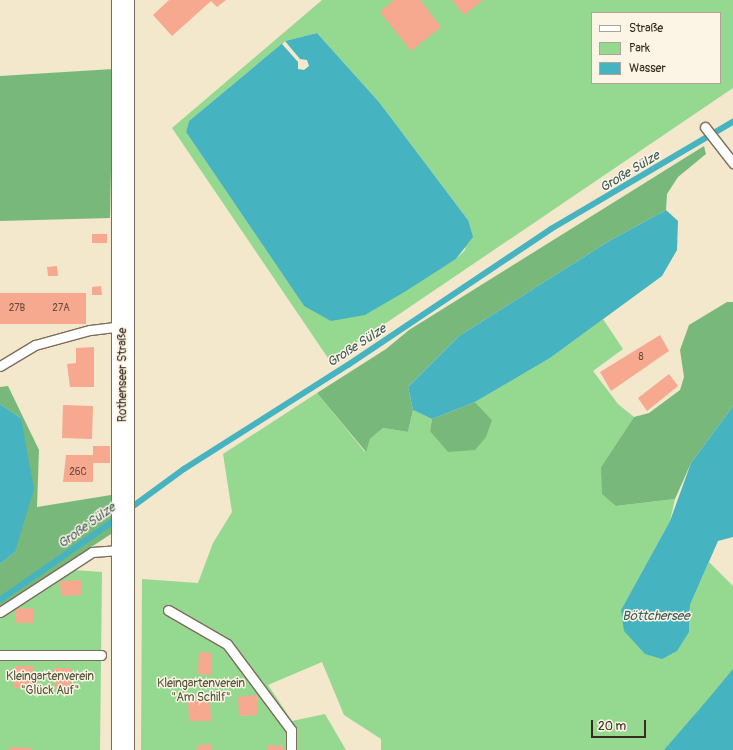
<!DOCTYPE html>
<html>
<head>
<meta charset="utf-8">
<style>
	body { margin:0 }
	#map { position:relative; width:733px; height:750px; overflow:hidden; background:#f3e7cc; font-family:Pangolin,sans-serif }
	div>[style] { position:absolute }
	.green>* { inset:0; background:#95d991 }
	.forest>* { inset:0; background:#78b97b }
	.water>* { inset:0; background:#45b3c0 }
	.pier>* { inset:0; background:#f3e7cc }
	.stream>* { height:5.5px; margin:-2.75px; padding:0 2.75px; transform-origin:2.75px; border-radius:2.75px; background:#45b3c0 }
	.building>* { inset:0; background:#f6a98e }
	.roads { filter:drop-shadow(1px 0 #7b6c5b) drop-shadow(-1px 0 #7b6c5b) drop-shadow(0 1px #7b6c5b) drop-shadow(0 -1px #7b6c5b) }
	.lane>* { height:9px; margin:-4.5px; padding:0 4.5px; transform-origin:4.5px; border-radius:4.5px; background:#fff }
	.secondary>* { height:22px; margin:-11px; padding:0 11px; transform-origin:11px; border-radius:11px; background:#fff }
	span { translate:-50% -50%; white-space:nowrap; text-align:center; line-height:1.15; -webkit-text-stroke:3px #fcf5e5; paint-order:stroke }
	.number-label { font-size:10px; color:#6a4a3a }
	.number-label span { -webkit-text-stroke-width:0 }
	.street-label { font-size:12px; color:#3b2a1e }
	.park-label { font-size:12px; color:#52563b }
	.water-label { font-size:13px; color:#3e5a57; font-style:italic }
	.legend { position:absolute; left:591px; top:12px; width:130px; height:72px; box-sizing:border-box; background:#fcf5e5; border:1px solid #afa495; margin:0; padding:5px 7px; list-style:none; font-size:12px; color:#3b2a1e }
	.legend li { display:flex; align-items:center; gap:8px; height:20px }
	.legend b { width:20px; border:1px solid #afa495 }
	.scale { position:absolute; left:591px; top:720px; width:55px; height:18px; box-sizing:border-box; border:2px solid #3b2a1e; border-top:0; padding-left:5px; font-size:12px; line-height:14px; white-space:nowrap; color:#3b2a1e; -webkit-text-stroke:3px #fcf5e5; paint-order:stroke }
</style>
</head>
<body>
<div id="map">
	<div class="green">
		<i style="clip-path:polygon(evenodd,322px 0,733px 0,733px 88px,330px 361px,172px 128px,322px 0,592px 13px,720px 13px,720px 83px,592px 83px,592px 13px,322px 0,317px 33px,379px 102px,468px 220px,465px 250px,456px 259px,365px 315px,304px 306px,186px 132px,189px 121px,285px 41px,317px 33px)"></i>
		<i style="clip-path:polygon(603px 319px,623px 349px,593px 371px,618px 404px,634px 417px,601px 467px,616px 506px,675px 499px,670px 521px,621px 610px,689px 632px,690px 605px,709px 562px,733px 586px,733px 750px,381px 750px,381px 739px,344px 715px,322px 662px,268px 685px,292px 721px,325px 714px,346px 750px,141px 750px,142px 579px,198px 583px,213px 543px,232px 512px,223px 454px,317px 393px,365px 452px,370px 439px,383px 428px,408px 432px,413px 410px,432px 419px,430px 431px,492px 420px,475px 402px,550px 358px)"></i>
		<i style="clip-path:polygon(74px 570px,102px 572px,100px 750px,0 750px,0 617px)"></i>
	</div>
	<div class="forest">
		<i style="clip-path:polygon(113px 69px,110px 218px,0 221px,0 76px)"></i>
		<i style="clip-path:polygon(704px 146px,706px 154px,678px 177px,667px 194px,666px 210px,609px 241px,459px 336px,408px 387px,413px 410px,408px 432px,383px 428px,370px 439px,366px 452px,317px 393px,386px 349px,409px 330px)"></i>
		<i style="clip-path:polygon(727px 302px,733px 302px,733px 406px,691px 463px,675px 499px,616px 506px,602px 494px,601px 467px,634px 417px,649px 413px,680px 390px,684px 377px,680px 350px,689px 325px)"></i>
		<i style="clip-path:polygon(8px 386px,39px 450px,37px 507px,111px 495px,111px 534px,0 607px,0 564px,15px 552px,21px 418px,0 404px,0 387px)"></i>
		<i style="clip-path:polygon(475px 402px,492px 420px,486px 437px,475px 450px,448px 452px,430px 431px,432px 419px)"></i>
	</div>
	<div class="water">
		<i style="clip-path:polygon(317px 33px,379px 102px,468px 220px,473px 237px,456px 259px,406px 291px,365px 315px,331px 321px,304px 306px,186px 132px,189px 121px,285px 41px)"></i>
		<i style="clip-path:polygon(666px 210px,678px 221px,677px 250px,662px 276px,550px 358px,475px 402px,432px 419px,413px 410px,408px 387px,459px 336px,609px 241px)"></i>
		<i style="clip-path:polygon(0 404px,21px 418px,34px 489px,15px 552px,0 564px)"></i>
		<i style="clip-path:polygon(733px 406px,733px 537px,718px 541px,690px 605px,689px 632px,677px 651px,662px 659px,645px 654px,624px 631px,621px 610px,670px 521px,691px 463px)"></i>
		<i style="clip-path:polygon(733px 669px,733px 750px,664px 750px,709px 698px)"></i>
	</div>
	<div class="pier">
		<i style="clip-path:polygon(285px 41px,300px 59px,307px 60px,309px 66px,304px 70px,298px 69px,298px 62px,282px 44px)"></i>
	</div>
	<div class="stream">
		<i style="left:128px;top:510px;width:69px;rotate:-36.2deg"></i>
		<i style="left:184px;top:469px;width:194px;rotate:-32.4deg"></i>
		<i style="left:348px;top:365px;width:244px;rotate:-33.8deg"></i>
		<i style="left:551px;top:229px;width:211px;rotate:-30.5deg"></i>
		<i style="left:0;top:600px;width:144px;rotate:-34.8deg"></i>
	</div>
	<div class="building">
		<i style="clip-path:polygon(169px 0,226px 0,217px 7px,211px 1px,172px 36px,153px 15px)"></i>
		<i style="clip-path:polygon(394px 0,420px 0,441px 27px,411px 51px,380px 12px)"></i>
		<i style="clip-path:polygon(452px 0,483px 0,464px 15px)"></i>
		<i style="clip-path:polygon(92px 234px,107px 234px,107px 243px,92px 243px)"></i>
		<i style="clip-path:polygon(57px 266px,58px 276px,48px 276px,47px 267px)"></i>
		<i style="clip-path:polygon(101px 286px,102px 295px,92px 295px,92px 287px)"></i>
		<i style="clip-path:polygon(0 293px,86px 293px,86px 324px,0 324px)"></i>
		<i style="clip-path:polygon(660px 335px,669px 351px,611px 391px,600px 372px)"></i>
		<i style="clip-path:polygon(94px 347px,94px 387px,70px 387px,67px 364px,76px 363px,76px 348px)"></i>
		<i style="clip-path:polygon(669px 374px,678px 386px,647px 411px,638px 398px)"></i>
		<i style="clip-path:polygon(63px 405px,93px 406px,92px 439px,62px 438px)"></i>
		<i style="clip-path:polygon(93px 446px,110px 446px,110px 463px,93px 463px,93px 482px,63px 482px,66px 455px,93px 455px)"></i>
		<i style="clip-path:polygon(81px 580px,81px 595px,61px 596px,60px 581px)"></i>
		<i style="clip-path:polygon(34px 608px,34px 623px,15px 623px,15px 609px)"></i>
		<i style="clip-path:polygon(199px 652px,212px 653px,211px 675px,198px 674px)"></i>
		<i style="clip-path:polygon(15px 666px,33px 666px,32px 689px,14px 688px)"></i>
		<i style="clip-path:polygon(54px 668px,71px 668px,72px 688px,55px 689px)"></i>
		<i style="clip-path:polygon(257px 695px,258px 715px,239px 716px,238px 697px)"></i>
		<i style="clip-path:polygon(188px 699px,210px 699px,211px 721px,189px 721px)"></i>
		<i style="clip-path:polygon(211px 744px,211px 750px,197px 750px,197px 745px)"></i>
		<i style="clip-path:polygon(268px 745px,284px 746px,283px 750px,268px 750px)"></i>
		<i style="clip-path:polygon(10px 747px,31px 748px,31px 750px,10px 750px)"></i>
	</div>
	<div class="roads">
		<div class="lane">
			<i style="left:705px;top:127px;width:46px;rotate:52.1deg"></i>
			<i style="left:0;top:366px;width:41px;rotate:-31deg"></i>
			<i style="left:35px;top:345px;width:57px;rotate:-15.3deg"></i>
			<i style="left:90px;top:330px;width:33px;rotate:-7deg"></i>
			<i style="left:168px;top:610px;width:68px;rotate:30deg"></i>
			<i style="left:227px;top:644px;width:107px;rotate:53.3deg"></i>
			<i style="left:291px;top:730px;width:20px;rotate:90deg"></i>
			<i style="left:0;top:612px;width:110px;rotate:-33.1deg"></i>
			<i style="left:92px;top:552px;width:31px;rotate:-4deg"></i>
			<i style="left:0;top:655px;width:101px"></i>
		</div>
		<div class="secondary">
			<i style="left:123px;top:750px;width:750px;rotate:-90deg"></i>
		</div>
	</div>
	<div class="number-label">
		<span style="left:17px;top:309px">27B</span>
		<span style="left:61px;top:309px">27A</span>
		<span style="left:641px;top:358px">8</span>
		<span style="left:78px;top:473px">26C</span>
	</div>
	<div class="street-label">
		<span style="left:123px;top:375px;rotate:-90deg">Rothenseer Straße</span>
	</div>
	<div class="park-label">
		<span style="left:50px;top:684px">Kleingartenverein<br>"Glück Auf"</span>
		<span style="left:201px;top:691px">Kleingartenverein<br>"Am Schilf"</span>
	</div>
	<div class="water-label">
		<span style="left:630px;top:172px;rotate:-31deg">Große Sülze</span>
		<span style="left:357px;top:346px;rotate:-33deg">Große Sülze</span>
		<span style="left:87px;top:526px;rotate:-36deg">Große Sülze</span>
		<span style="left:656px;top:616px">Böttchersee</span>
	</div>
	<ul class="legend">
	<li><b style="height:5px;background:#fff"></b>Straße</li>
	<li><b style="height:11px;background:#95d991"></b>Park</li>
	<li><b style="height:11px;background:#45b3c0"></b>Wasser</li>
	</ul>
	<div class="scale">20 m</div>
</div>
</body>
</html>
